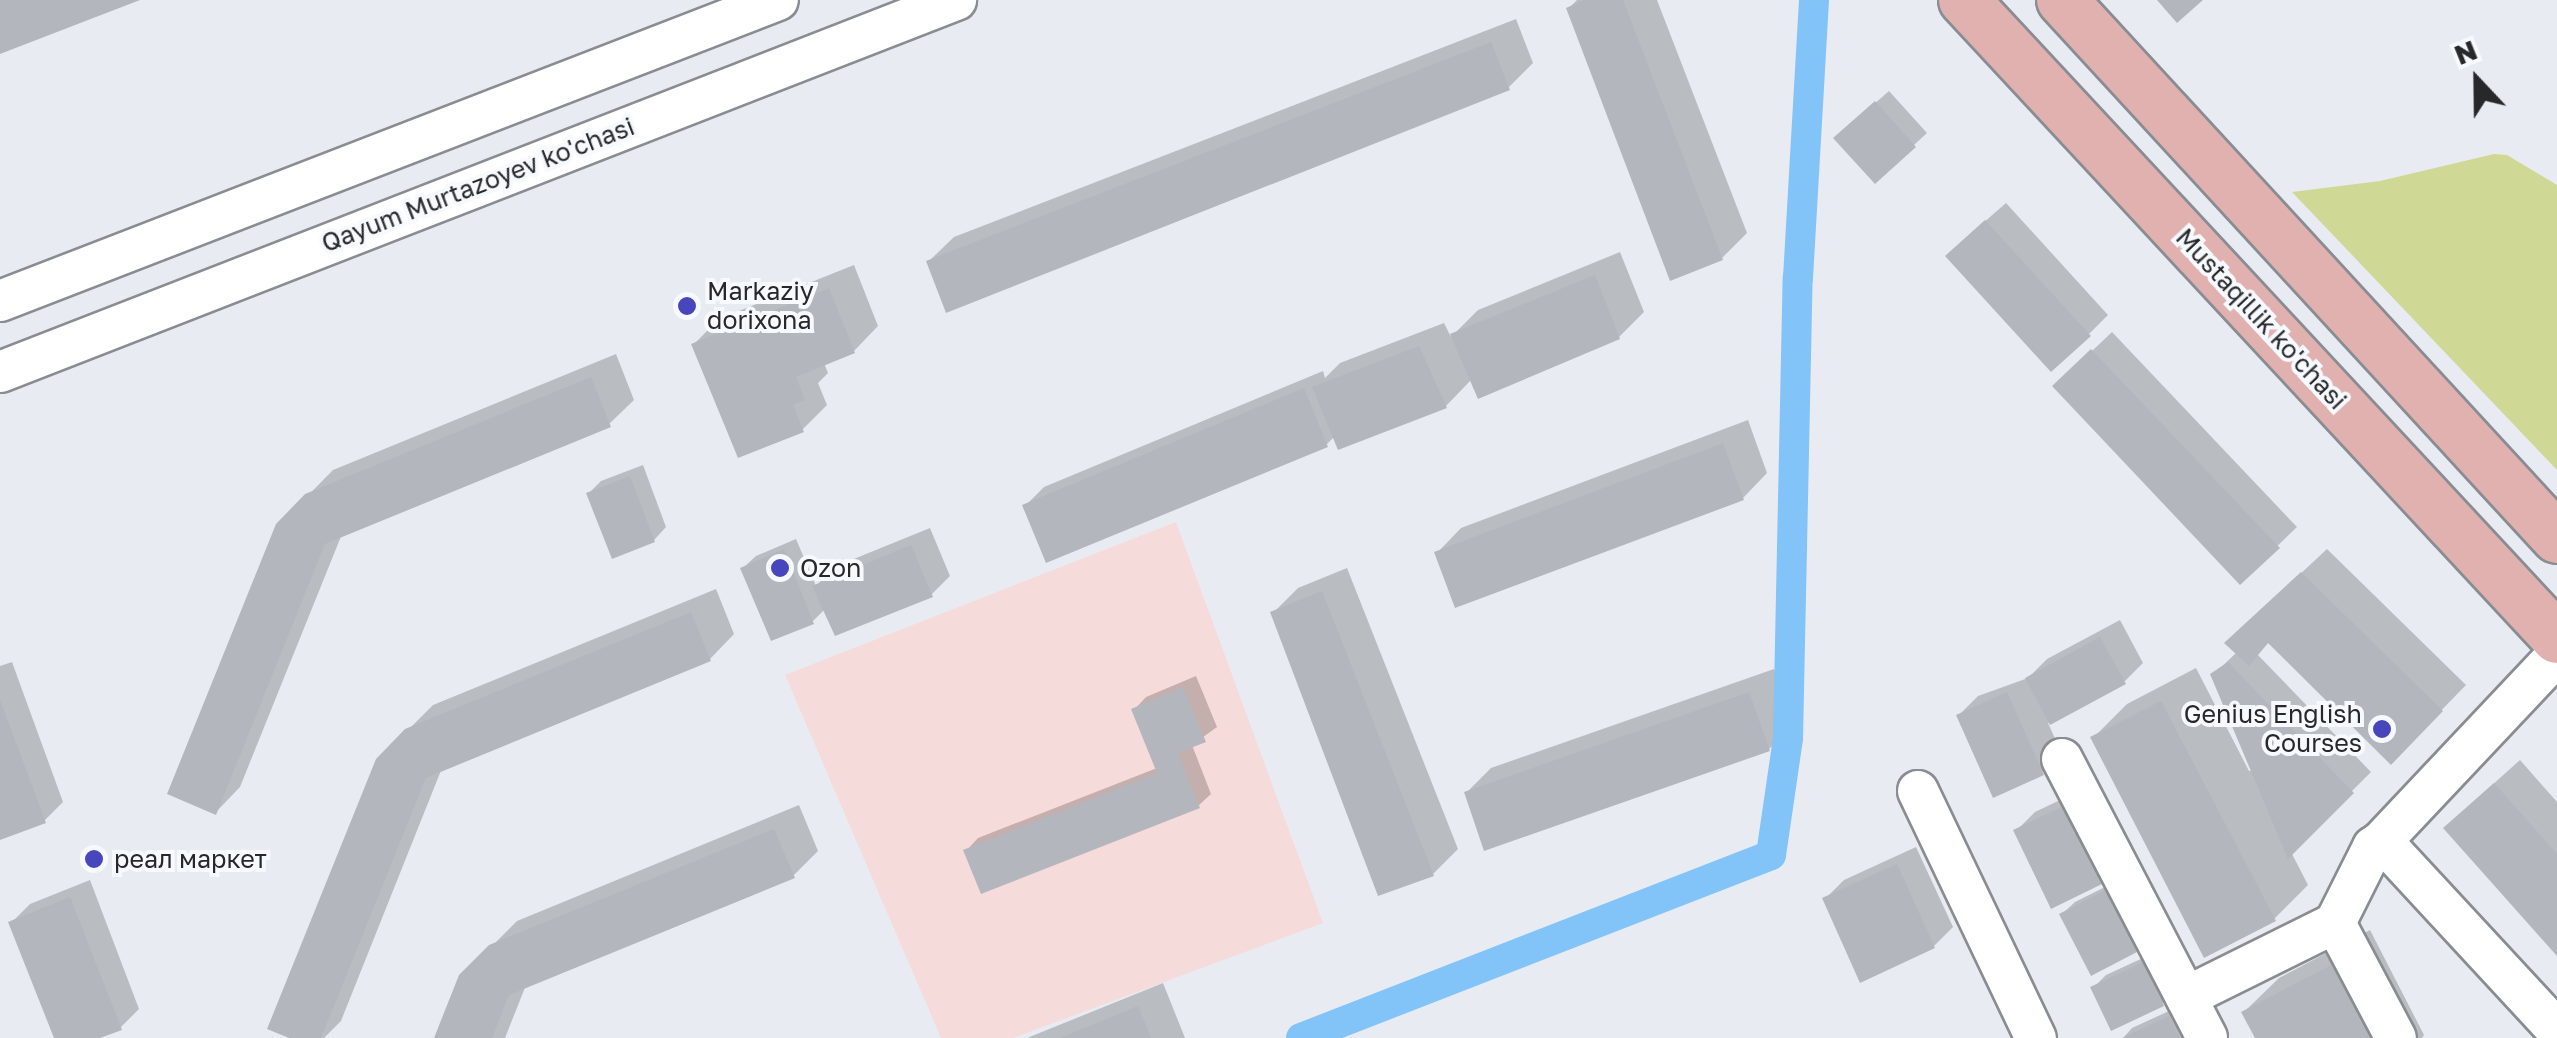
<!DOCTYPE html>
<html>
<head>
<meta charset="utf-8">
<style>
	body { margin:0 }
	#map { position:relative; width:2557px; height:1038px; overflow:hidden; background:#e8ecf2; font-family:"Golos Text",sans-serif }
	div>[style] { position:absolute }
	.education>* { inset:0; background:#f5dbd9 }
	.green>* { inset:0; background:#cfd895 }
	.shadow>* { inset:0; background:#0003 }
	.canal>* { height:30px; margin:-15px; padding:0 15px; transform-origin:15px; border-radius:15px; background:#82c3f8 }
	.building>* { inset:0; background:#b3b7bd }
	.roads { filter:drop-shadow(2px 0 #898d92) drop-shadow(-2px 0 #898d92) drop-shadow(0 2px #898d92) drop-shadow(0 -2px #898d92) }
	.minor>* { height:40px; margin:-20px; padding:0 20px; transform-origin:20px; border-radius:20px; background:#fff }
	.major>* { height:50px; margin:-25px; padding:0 25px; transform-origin:25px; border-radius:25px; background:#e0b1af }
	.dots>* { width:28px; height:28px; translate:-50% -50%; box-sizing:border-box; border:5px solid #f6f9fe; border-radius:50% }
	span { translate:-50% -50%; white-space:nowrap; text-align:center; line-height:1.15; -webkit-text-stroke:8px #f6f9fe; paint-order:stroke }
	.street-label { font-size:25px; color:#26282a }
	.poi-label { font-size:25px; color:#26282a }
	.left { translate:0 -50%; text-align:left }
	.right { translate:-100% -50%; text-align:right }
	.north { position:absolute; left:2427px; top:30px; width:100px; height:100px; -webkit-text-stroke:8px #f6f9fe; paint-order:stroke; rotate:338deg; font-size:28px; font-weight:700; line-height:40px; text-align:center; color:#26282a }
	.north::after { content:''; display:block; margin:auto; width:35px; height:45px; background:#26282a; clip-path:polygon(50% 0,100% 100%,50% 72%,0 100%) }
</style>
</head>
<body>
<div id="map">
	<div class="education">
		<i style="clip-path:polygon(1176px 522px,1323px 923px,1013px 1038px,941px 1038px,785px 675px)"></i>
	</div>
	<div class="green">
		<i style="clip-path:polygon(2494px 154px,2507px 155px,2557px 185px,2557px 470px,2292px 192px,2380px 181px)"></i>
	</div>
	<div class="shadow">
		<i style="clip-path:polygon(1577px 0,1657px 0,1747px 233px,1722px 258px,1569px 8px)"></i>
		<i style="clip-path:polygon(1516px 19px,1533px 63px,1508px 88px,929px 261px,954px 237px)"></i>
		<i style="clip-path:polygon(1889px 91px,1927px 133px,1875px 181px,1849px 126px)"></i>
		<i style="clip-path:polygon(2006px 203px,2108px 315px,2089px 334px,1967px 237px)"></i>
		<i style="clip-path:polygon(1620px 252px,1644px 312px,1619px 337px,1472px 379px,1446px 406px,1335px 436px,1326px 445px,1025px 506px,1044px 487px,1323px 371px,1325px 378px,1340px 363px,1444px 323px,1451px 337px,1478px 310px)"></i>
		<i style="clip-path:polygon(854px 265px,878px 326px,854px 351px,824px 363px,828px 373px,818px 383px,827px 405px,802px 430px,694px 344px,719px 319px)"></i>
		<i style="clip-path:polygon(2112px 332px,2297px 527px,2240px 582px,2055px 386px)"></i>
		<i style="clip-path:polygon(616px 354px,634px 400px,609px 424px,342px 534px,240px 787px,216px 812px,278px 526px,333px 470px)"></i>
		<i style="clip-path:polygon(1748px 420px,1767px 473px,1743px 498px,1437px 553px,1461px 528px)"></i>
		<i style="clip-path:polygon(643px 465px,666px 527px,654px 540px,589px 493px,601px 481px)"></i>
		<i style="clip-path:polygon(930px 528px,950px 576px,931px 595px,825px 609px,813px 621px,743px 568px,756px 556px,796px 539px,816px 586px,834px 567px)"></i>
		<i style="clip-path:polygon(2327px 549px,2466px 685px,2391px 762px,2270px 641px,2257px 654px,2371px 772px,2291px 852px,2308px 885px,2274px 919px,2093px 738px,2127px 704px,2196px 668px,2249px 771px,2253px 770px,2213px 675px,2237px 652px,2252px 619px)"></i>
		<i style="clip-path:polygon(1347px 568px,1458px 849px,1433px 874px,1273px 613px,1298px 588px)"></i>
		<i style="clip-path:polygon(716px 589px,734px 634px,710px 659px,442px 768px,341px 1021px,324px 1038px,296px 1038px,378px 760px,433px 705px)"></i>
		<i style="clip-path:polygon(2120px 620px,2143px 663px,2124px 682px,2048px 723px,2062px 754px,2043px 772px,1959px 715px,1978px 696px,2028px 678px,2047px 659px)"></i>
		<i style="clip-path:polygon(12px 662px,63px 802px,44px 821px,0 837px,0 666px)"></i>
		<i style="clip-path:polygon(1774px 669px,1794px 724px,1769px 749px,1466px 793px,1491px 768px)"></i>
		<i style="clip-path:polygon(1196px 676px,1217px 727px,1192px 745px,1211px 794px,1198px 806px,966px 851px,978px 838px,1157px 768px,1134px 710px,1146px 697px)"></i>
		<i style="clip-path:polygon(2520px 760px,2557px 802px,2557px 952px,2471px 804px)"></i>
		<i style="clip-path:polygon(2083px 789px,2119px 863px,2100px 882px,2016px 831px,2035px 812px)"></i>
		<i style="clip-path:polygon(799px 805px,818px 851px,793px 876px,526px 985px,505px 1038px,437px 1038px,462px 976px,517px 921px)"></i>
		<i style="clip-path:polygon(1916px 847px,1953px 927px,1934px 946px,1862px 979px,1825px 899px,1844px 880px)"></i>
		<i style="clip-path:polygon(90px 880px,139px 1009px,120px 1028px,93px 1038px,56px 1038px,11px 923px,30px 904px)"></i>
		<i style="clip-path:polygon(2119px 880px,2148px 938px,2135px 950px,2062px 914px,2075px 902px)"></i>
		<i style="clip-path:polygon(2370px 930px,2424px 1035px,2422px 1038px,2258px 1038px,2244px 1012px,2279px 978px)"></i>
		<i style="clip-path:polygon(2156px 952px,2175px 991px,2162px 1004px,2093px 988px,2106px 975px)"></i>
		<i style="clip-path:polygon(1163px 983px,1185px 1038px,1027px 1038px)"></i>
		<i style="clip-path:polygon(2182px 1005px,2197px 1038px,2123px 1038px,2132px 1028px)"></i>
	</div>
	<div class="canal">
		<i style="left:1301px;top:1038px;width:504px;rotate:-21.27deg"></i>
		<i style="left:1771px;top:855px;width:118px;rotate:-81.7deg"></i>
		<i style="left:1788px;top:738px;width:460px;rotate:-88.8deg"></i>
		<i style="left:1798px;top:278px;width:278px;rotate:-86.7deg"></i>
	</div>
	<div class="building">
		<i style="clip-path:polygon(0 0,140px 0,0 54px)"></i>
		<i style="clip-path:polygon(1584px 0,1623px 0,1723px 260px,1670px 281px,1566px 8px)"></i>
		<i style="clip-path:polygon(2157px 0,2203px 0,2177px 23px)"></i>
		<i style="clip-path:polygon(1491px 42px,1510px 90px,946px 313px,926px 261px)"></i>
		<i style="clip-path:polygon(1875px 101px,1916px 147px,1875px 184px,1833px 138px)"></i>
		<i style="clip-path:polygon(1985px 220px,2091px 336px,2051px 372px,1945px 256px)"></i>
		<i style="clip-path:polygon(1595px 275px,1620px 339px,1478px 399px,1450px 334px)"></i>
		<i style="clip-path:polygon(829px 288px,855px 353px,796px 377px,805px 400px,793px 405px,804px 432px,738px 458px,691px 344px)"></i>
		<i style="clip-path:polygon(1419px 346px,1447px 408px,1338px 450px,1312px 387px)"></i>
		<i style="clip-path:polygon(2091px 349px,2280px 548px,2240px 585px,2052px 386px)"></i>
		<i style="clip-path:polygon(591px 377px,611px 427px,325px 544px,216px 815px,167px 794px,276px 524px,305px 494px)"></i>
		<i style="clip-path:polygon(1304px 388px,1328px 447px,1046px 563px,1022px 505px)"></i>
		<i style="clip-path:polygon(1723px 443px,1744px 500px,1455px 608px,1434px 552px)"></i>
		<i style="clip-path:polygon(630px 476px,655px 542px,612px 559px,586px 493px)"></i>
		<i style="clip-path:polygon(911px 545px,933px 597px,835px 636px,812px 586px)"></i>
		<i style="clip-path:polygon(784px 549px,814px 624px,771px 641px,740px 568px)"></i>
		<i style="clip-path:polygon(2301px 572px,2443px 711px,2391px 765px,2268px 643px,2249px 666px,2224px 643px)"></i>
		<i style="clip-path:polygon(1322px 591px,1434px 876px,1378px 896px,1270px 612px)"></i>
		<i style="clip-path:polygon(691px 612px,711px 661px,426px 778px,321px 1038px,289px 1038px,267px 1029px,376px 759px,405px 729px)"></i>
		<i style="clip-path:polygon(2100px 637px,2126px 684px,2050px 725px,2025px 678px)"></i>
		<i style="clip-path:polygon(2228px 662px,2354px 793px,2288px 859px,2210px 674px)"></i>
		<i style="clip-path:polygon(1183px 687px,1206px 742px,1178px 753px,1200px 808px,981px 894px,963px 850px,1157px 773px,1131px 709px)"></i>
		<i style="clip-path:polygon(1749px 692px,1770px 751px,1484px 851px,1464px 792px)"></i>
		<i style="clip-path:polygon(2007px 692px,2044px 775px,1993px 798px,1956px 715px)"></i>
		<i style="clip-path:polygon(0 700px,46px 823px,0 840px)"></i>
		<i style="clip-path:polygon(2161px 701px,2276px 921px,2204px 958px,2090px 737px)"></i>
		<i style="clip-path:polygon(2494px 783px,2557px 854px,2557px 956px,2443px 828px)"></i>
		<i style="clip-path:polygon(2064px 806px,2102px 884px,2051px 909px,2013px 830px)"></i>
		<i style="clip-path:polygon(774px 829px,795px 878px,509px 995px,492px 1038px,434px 1038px,459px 975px,489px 945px)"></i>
		<i style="clip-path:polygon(1897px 864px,1935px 948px,1860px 983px,1822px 898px)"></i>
		<i style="clip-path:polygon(2106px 890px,2137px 952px,2091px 976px,2059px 914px)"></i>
		<i style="clip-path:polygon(70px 897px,122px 1030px,100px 1038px,54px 1038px,8px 922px)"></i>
		<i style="clip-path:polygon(2144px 962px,2164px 1006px,2111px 1031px,2090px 987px)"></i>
		<i style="clip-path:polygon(2335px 963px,2374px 1038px,2255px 1038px,2241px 1012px)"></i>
		<i style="clip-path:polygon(1138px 1006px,1151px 1038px,1060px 1038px)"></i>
		<i style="clip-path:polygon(2169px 1016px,2180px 1038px,2122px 1038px)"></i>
	</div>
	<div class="roads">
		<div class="minor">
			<i style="left:0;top:301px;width:834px;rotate:-21.15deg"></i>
			<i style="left:0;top:372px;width:1026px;rotate:-21.26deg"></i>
			<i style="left:2557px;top:655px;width:255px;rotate:133.3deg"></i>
			<i style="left:2382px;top:841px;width:258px;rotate:47.2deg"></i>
			<i style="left:2062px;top:759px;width:314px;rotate:62.5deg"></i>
			<i style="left:1918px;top:791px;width:274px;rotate:64.5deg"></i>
			<i style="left:2335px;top:923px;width:130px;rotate:62.1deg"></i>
			<i style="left:2186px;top:997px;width:166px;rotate:-26.4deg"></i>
			<i style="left:2335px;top:923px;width:85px;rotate:-63.4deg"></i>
			<i style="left:2373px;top:847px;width:11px;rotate:-34deg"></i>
		</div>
		<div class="major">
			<i style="left:1964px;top:0;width:871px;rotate:47.09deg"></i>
			<i style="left:2062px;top:0;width:731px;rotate:47.38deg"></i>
		</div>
	</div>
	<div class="dots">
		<i style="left:687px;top:306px;background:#4846bc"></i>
		<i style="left:780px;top:568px;background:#4846bc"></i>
		<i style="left:2382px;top:729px;background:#4846bc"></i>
		<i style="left:94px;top:859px;background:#4846bc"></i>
	</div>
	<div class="street-label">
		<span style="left:478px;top:185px;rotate:-21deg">Qayum Murtazoyev ko'chasi</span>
		<span style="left:2261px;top:319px;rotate:47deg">Mustaqillik ko'chasi</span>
	</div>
	<div class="poi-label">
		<span class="left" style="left:707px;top:306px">Markaziy<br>dorixona</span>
		<span class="left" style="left:800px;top:568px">Ozon</span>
		<span class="right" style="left:2362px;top:729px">Genius English<br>Courses</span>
		<span class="left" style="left:114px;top:859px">реал маркет</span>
	</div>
	<div class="north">N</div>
</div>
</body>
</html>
